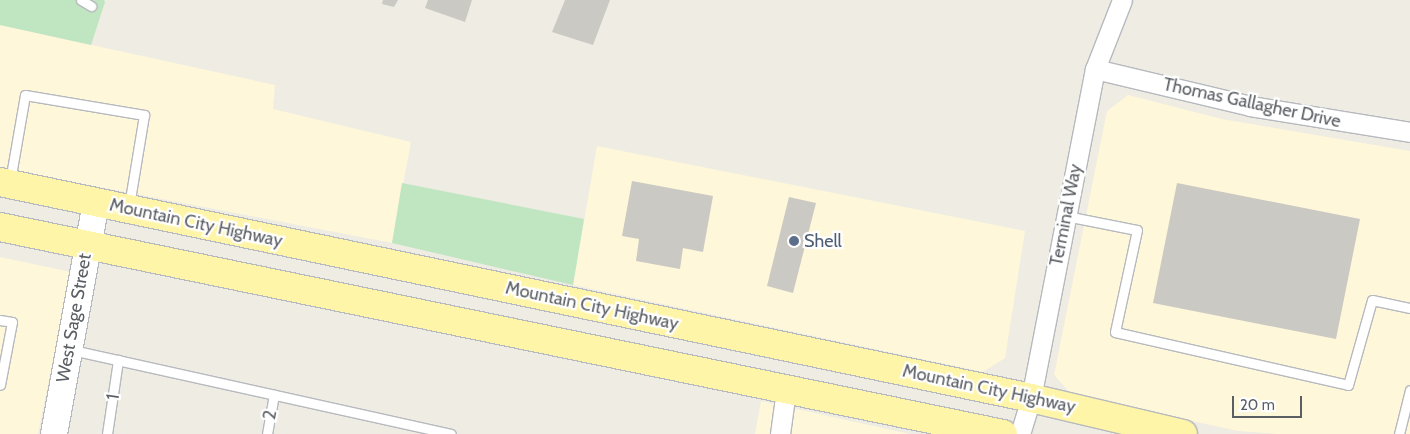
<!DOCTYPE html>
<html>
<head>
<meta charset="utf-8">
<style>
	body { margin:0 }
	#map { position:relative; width:1410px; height:434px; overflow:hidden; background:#eeece3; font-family:Cabin,sans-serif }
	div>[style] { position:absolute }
	.commercial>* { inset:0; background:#fef7d9 }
	.green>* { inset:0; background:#c0e6c1 }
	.building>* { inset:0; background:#cbc9c3 }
	.roads { filter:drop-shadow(1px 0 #b6b9be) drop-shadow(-1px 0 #b6b9be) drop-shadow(0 1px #b6b9be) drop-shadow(0 -1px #b6b9be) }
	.lane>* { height:9px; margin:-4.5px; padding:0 4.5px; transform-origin:4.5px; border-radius:4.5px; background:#fff }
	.street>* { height:19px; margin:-9.5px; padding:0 9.5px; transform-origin:9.5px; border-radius:9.5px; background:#fff }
	.secondary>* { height:26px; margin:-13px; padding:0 13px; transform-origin:13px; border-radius:13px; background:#fff }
	.primary>* { height:28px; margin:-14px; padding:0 14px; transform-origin:14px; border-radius:14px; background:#fff5a8 }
	.dots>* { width:14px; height:14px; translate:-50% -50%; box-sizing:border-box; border:2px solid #fff; border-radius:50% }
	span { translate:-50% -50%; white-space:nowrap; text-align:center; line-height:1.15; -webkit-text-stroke:4.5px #fff; paint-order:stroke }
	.street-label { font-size:18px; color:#5b5f64 }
	.service-label { font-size:18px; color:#4e5e75 }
	.left { translate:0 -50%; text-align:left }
	.scale { position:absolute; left:1232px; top:396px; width:70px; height:22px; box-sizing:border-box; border:2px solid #5b5f64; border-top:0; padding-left:6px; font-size:15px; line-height:18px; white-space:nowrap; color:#5b5f64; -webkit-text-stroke:4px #fff; paint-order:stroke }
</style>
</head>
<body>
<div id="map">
	<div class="commercial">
		<i style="clip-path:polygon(0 25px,275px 85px,273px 109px,411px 142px,392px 243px,0 168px)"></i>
		<i style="clip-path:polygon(1128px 95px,1222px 119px,1410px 151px,1410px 434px,1278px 434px,1238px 431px,1072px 395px,1054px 375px,1107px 111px)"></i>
		<i style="clip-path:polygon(597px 146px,1025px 231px,1005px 358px,983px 372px,573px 285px)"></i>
		<i style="clip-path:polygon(0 257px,71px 272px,38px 434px,0 434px)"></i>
		<i style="clip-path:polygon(761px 401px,910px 434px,755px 434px)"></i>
	</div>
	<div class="green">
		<i style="clip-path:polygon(0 0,104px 0,105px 2px,91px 45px,0 25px)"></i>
		<i style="clip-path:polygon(402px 183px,584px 219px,573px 285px,392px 243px)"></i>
	</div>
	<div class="building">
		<i style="clip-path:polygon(383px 0,398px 0,394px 7px,382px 4px)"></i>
		<i style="clip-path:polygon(428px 0,472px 0,465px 22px,425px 8px)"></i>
		<i style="clip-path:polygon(565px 0,610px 0,593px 45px,552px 32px)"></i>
		<i style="clip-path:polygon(632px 181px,713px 196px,703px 252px,683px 248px,680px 269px,636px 261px,639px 239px,622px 236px)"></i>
		<i style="clip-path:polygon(1177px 183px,1360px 219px,1336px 339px,1153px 303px)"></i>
		<i style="clip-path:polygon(789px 197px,816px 203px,793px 293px,767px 286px)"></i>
	</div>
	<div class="roads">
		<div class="lane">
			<i style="left:81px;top:0;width:12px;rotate:31deg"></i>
			<i style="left:10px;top:181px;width:87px;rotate:-80.1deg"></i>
			<i style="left:25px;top:95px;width:121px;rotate:9.5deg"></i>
			<i style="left:144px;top:115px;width:92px;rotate:99.4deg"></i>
			<i style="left:1066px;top:216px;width:72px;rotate:11.2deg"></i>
			<i style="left:1137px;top:230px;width:104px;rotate:102.2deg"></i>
			<i style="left:1115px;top:332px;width:239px;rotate:12.8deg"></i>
			<i style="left:1348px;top:385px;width:88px;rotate:-74.2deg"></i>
			<i style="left:1372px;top:300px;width:39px;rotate:12deg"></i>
			<i style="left:0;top:320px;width:12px;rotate:9deg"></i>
			<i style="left:12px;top:322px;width:64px;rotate:100.8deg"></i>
			<i style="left:72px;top:350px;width:388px;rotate:12.5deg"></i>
			<i style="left:107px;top:434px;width:75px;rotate:-81.5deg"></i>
			<i style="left:267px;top:434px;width:40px;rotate:-80deg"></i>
			<i style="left:1399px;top:434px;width:45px;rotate:-76deg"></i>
		</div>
		<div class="street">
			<i style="left:1095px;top:69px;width:159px;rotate:13.4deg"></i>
			<i style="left:1250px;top:106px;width:162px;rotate:9.2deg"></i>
			<i style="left:780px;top:434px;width:44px;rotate:-82.2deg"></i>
			<i style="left:1020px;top:434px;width:38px;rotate:-73deg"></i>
			<i style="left:1031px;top:398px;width:335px;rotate:-79deg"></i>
			<i style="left:1095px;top:69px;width:74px;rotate:-68.6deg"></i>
		</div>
		<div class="secondary">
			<i style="left:54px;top:434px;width:236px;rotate:-79.7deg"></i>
		</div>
		<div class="primary">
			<i style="left:0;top:182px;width:1053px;rotate:11.83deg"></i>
			<i style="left:1031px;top:398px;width:156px;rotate:13.3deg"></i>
			<i style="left:0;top:227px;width:1024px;rotate:11.66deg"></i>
		</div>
	</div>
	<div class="dots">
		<i style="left:794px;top:241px;background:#5c6f8a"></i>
	</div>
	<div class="street-label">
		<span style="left:1252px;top:103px;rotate:12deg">Thomas Gallagher Drive</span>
		<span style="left:1066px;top:215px;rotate:-79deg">Terminal Way</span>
		<span style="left:196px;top:223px;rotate:12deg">Mountain City Highway</span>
		<span style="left:592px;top:306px;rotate:12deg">Mountain City Highway</span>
		<span style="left:74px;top:318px;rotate:-80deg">West Sage Street</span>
		<span style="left:989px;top:389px;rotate:12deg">Mountain City Highway</span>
		<span style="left:113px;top:397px;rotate:-82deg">1</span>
		<span style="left:270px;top:415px;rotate:-79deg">2</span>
	</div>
	<div class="service-label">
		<span class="left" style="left:804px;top:241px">Shell</span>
	</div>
	<div class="scale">20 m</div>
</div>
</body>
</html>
